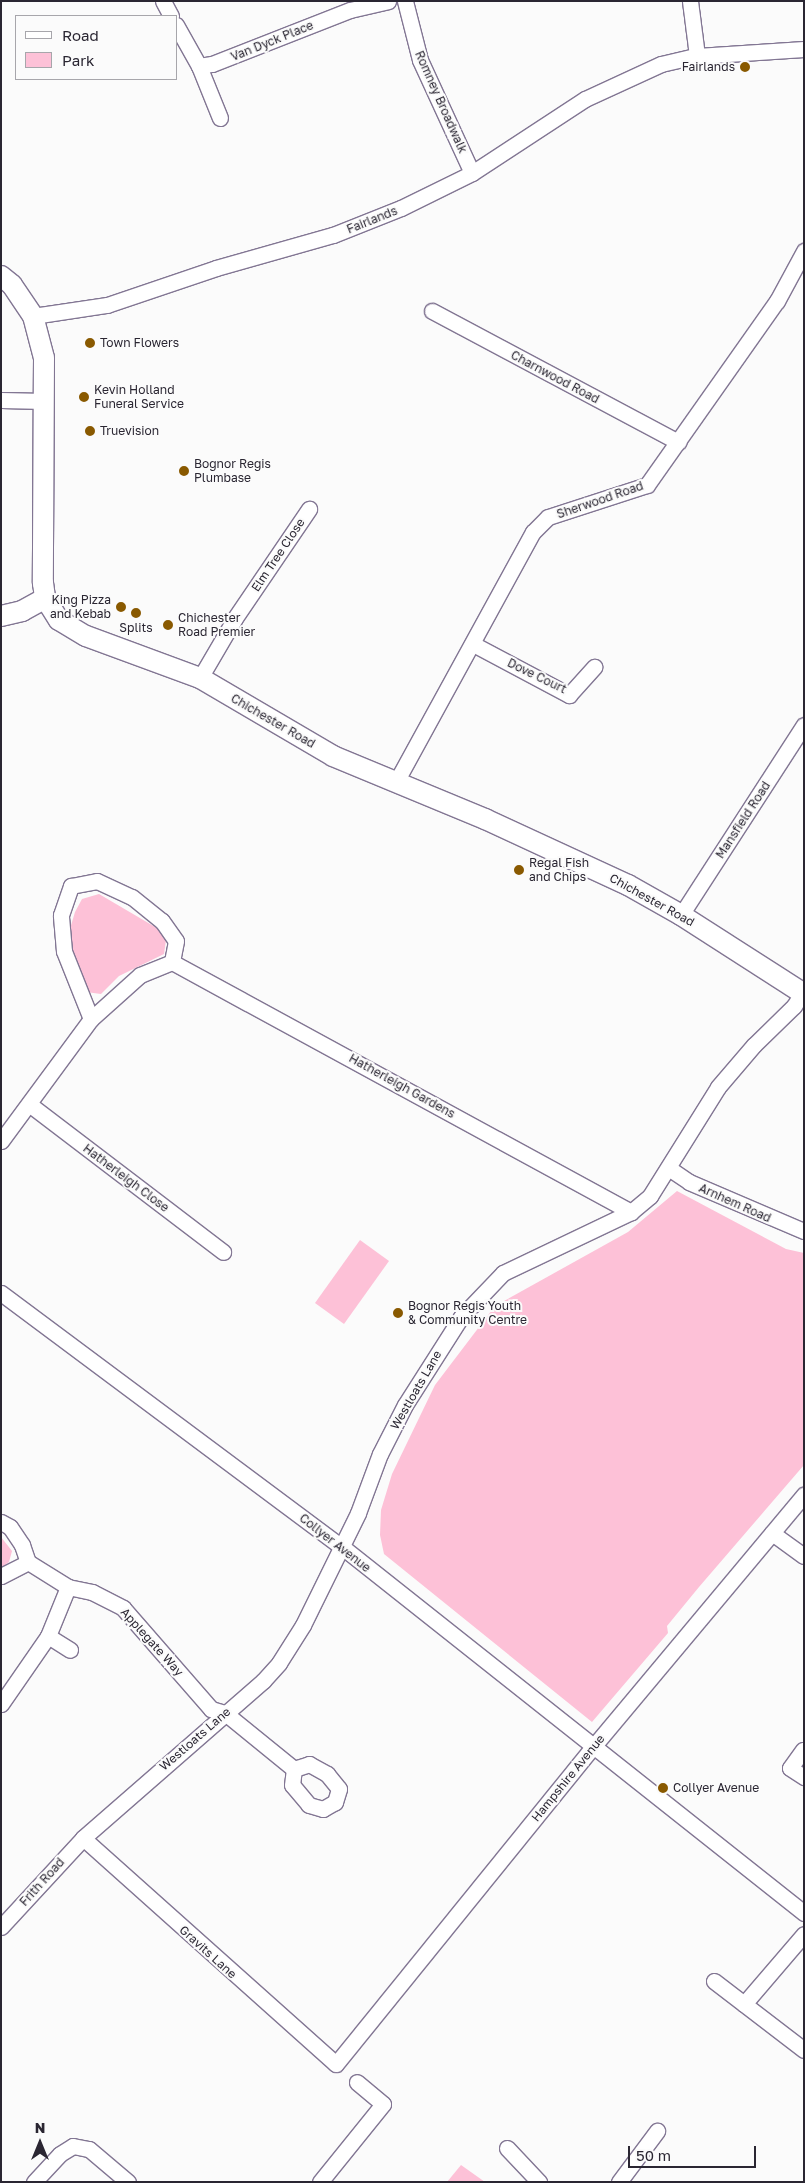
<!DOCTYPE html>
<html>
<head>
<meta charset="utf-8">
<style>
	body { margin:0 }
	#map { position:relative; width:805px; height:2183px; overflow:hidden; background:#fbfbfb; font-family:"Golos Text",sans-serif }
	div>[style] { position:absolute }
	.green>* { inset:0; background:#fdc1d7 }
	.roads { filter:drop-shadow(1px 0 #827693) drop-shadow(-1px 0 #827693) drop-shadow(0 1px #827693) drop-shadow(0 -1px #827693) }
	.street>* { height:15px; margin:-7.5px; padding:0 7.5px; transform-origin:7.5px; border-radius:7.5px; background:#fff }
	.secondary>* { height:20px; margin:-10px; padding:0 10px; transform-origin:10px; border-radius:10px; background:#fff }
	.dots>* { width:14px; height:14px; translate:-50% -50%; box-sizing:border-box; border:2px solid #fbfbfb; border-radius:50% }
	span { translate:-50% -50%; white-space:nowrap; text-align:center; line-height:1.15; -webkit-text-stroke:4px #fbfbfb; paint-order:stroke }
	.street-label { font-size:12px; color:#2a2632 }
	.poi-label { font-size:12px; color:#2a2632 }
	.right { translate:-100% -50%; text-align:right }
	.left { translate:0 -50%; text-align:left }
	.frame { position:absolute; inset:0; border:2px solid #2a2632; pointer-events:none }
	.legend { position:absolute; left:15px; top:15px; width:162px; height:65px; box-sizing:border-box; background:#fbfbfb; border:1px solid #a7a6ab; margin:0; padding:6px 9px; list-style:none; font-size:15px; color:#2a2632 }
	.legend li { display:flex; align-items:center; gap:10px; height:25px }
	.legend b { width:25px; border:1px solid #a7a6ab }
	.north { position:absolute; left:15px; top:2118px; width:50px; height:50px; -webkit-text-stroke:4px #fbfbfb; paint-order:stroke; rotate:0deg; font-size:14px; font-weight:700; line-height:20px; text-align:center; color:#2a2632 }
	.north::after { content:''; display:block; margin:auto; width:18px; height:22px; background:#2a2632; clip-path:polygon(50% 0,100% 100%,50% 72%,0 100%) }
	.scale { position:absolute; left:628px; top:2146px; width:128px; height:22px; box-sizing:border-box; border:2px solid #2a2632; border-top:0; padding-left:6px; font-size:15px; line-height:18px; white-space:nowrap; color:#2a2632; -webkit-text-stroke:4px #fbfbfb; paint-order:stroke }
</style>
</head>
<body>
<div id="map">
	<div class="green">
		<i style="clip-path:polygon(99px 894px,162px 931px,166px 940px,164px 954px,119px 976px,101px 994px,86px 992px,69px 953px,69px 932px,75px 912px,82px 899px)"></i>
		<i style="clip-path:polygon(677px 1191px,786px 1249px,804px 1253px,804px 1465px,699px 1587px,667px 1626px,668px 1633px,592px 1722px,384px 1554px,380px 1535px,381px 1510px,392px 1474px,435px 1385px,495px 1306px,628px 1232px)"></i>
		<i style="clip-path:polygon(360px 1240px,389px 1261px,344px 1324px,315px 1303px)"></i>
		<i style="clip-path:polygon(1px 1537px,12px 1551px,9px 1562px,1px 1568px)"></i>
		<i style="clip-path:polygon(461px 2165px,485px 2182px,447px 2182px)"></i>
	</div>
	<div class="roads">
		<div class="street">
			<i style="left:163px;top:1px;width:17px;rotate:62deg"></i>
			<i style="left:405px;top:1px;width:61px;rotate:75.7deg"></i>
			<i style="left:420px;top:60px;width:124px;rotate:65.3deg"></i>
			<i style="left:690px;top:1px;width:55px;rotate:82.7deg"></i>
			<i style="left:176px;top:25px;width:47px;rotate:60.7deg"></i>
			<i style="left:199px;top:66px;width:13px;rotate:-9deg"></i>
			<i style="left:212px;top:64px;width:148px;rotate:-21.4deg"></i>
			<i style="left:350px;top:10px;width:39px;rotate:-13deg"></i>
			<i style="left:199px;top:66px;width:56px;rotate:68deg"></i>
			<i style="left:432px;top:311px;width:279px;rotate:28deg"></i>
			<i style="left:33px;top:316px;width:75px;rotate:-8.5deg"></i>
			<i style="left:107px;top:305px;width:115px;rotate:-18.7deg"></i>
			<i style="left:216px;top:268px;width:122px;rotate:-15.8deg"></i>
			<i style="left:333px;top:235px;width:73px;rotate:-21.7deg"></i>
			<i style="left:401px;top:208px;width:79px;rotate:-26.2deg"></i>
			<i style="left:472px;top:173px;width:135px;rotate:-33.2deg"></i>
			<i style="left:585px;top:99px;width:84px;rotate:-24.7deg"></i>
			<i style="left:661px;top:64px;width:37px;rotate:-13deg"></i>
			<i style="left:697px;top:56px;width:107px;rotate:-3.7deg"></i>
			<i style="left:1px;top:400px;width:44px;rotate:1.3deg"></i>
			<i style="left:473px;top:644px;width:109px;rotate:28deg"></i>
			<i style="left:569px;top:695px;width:38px;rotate:-48deg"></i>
			<i style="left:200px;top:678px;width:69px;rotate:-59.7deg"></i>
			<i style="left:235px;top:618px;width:132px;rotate:-55.8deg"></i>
			<i style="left:396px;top:782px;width:285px;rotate:-61.3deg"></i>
			<i style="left:533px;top:532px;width:21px;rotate:-45deg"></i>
			<i style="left:548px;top:517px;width:104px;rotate:-17.9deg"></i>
			<i style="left:647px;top:485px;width:225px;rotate:-54.8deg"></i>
			<i style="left:777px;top:301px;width:57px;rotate:-61.6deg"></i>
			<i style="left:681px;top:915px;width:226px;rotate:-57.1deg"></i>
			<i style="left:91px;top:1019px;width:73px;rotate:-111.7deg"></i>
			<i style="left:64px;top:951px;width:36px;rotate:-95deg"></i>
			<i style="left:61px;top:915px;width:31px;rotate:-71deg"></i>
			<i style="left:71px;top:886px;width:26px;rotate:-11deg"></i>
			<i style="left:97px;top:881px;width:38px;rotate:25deg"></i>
			<i style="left:132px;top:897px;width:38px;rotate:39deg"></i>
			<i style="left:162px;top:921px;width:24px;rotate:55deg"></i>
			<i style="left:176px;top:941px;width:21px;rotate:101deg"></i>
			<i style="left:29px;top:1104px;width:244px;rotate:37.3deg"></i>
			<i style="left:1px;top:1141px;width:152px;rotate:-53.6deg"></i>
			<i style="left:91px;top:1019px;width:66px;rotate:-41.9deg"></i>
			<i style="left:140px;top:975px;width:35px;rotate:-22deg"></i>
			<i style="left:172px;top:962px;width:523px;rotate:28.58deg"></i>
			<i style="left:670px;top:1169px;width:23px;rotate:34deg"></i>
			<i style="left:689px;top:1182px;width:125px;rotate:23.1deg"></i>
			<i style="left:1px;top:1293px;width:424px;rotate:36.7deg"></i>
			<i style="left:341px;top:1546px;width:591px;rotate:38.4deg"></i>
			<i style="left:1px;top:1522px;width:10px;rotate:29deg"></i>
			<i style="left:10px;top:1527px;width:22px;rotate:56deg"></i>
			<i style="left:22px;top:1545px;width:18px;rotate:71deg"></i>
			<i style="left:28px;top:1562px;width:47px;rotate:32deg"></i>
			<i style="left:68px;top:1587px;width:25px;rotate:12deg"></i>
			<i style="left:92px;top:1592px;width:35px;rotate:27deg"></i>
			<i style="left:123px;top:1608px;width:134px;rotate:48.9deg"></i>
			<i style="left:211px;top:1709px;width:15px;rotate:16deg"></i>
			<i style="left:225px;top:1713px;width:89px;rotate:39.1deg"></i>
			<i style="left:772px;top:1533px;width:39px;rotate:36deg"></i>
			<i style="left:1px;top:1576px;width:30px;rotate:-27deg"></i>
			<i style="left:48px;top:1636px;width:26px;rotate:32deg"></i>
			<i style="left:1px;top:1704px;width:83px;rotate:-55.3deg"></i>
			<i style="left:48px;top:1636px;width:53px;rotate:-67.8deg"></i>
			<i style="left:803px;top:1750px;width:22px;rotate:126deg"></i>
			<i style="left:790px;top:1768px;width:17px;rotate:33deg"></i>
			<i style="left:309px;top:1764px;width:21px;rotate:29deg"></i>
			<i style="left:327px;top:1774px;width:19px;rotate:51deg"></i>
			<i style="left:339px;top:1789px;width:14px;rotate:107deg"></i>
			<i style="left:335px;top:1802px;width:14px;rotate:150deg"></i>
			<i style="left:323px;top:1809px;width:15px;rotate:-164deg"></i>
			<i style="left:309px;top:1805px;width:26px;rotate:-130deg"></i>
			<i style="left:292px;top:1785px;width:16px;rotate:-83deg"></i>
			<i style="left:294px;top:1769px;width:16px;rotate:-18deg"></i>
			<i style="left:83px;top:1838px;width:339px;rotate:41.8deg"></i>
			<i style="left:336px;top:2064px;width:408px;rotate:-51deg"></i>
			<i style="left:593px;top:1747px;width:329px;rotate:-50.1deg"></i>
			<i style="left:1px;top:1927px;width:121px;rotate:-47.3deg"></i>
			<i style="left:83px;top:1838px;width:239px;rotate:-41.1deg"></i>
			<i style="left:263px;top:1681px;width:24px;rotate:-48deg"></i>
			<i style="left:279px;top:1663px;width:45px;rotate:-57.7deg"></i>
			<i style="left:303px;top:1625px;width:125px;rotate:-63.8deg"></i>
			<i style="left:358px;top:1513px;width:63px;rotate:-69.6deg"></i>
			<i style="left:380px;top:1454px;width:55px;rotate:-63deg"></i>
			<i style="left:405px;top:1405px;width:104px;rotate:-57.5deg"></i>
			<i style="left:461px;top:1317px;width:61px;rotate:-46.3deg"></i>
			<i style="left:503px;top:1273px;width:142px;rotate:-25.5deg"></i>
			<i style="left:631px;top:1212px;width:25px;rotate:-40deg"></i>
			<i style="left:650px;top:1196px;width:128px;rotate:-58deg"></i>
			<i style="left:718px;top:1087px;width:55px;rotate:-49.4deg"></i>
			<i style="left:754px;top:1045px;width:56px;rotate:-44.3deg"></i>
			<i style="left:794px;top:1006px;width:15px;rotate:-58deg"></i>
			<i style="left:714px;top:1981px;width:113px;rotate:37.5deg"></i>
			<i style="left:744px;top:2004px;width:92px;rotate:-49.4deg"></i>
			<i style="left:507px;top:2148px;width:47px;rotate:46.7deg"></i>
			<i style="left:34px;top:2182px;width:38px;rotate:-47deg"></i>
			<i style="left:60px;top:2154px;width:15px;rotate:-32deg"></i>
			<i style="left:73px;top:2146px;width:16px;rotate:11deg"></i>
			<i style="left:89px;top:2149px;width:51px;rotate:40.2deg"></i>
			<i style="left:320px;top:2182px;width:100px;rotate:-51.1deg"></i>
			<i style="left:383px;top:2104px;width:34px;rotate:-140deg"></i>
			<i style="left:619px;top:2182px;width:64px;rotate:-53.3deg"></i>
		</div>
		<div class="secondary">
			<i style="left:1px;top:276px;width:14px;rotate:39deg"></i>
			<i style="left:12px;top:285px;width:37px;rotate:56deg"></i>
			<i style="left:33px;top:316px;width:43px;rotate:75.3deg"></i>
			<i style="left:44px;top:358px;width:225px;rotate:90.3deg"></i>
			<i style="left:43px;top:583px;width:15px;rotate:82deg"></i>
			<i style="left:45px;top:598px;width:26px;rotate:58deg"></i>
			<i style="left:59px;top:620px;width:31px;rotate:31deg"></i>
			<i style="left:86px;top:636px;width:121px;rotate:20.2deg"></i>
			<i style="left:200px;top:678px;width:154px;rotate:30.4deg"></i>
			<i style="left:333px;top:756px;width:165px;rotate:22.5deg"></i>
			<i style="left:485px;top:819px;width:157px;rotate:24.8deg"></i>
			<i style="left:628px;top:885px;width:61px;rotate:29.5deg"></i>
			<i style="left:681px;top:915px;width:146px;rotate:32.7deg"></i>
			<i style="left:1px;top:616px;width:22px;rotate:-13deg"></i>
			<i style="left:22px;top:611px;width:26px;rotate:-29deg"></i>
		</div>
	</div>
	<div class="dots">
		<i style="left:745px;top:67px;background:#895900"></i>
		<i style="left:90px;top:343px;background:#895900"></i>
		<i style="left:84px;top:397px;background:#895900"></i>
		<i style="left:90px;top:431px;background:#895900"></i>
		<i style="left:184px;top:471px;background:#895900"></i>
		<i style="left:121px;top:607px;background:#895900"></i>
		<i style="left:136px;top:613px;background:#895900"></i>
		<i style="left:168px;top:625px;background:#895900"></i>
		<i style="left:519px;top:870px;background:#895900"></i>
		<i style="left:398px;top:1313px;background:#895900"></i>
		<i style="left:663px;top:1788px;background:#895900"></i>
	</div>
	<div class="street-label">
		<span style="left:272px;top:41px;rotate:-22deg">Van Dyck Place</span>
		<span style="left:441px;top:102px;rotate:66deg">Romney Broadwalk</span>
		<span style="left:372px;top:220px;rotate:-22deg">Fairlands</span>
		<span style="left:555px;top:377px;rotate:28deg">Charnwood Road</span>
		<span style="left:600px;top:500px;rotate:-19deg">Sherwood Road</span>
		<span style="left:278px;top:555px;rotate:-56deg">Elm Tree Close</span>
		<span style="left:537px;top:676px;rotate:26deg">Dove Court</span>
		<span style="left:273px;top:721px;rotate:30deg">Chichester Road</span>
		<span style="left:743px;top:820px;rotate:-57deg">Mansfield Road</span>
		<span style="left:652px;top:900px;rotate:29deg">Chichester Road</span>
		<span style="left:402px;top:1086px;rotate:29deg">Hatherleigh Gardens</span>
		<span style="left:126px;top:1178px;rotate:37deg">Hatherleigh Close</span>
		<span style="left:735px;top:1203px;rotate:24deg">Arnhem Road</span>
		<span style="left:416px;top:1390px;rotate:-60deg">Westloats Lane</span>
		<span style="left:335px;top:1543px;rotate:38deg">Collyer Avenue</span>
		<span style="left:152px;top:1642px;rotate:48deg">Applegate Way</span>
		<span style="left:195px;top:1739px;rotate:-41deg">Westloats Lane</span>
		<span style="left:568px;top:1778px;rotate:-51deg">Hampshire Avenue</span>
		<span style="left:42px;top:1882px;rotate:-48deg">Frith Road</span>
		<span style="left:208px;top:1952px;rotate:42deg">Gravits Lane</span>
	</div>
	<div class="poi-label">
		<span class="right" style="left:735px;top:67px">Fairlands</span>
		<span class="left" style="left:100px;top:343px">Town Flowers</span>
		<span class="left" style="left:94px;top:397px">Kevin Holland<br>Funeral Service</span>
		<span class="left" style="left:100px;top:431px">Truevision</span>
		<span class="left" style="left:194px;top:471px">Bognor Regis<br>Plumbase</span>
		<span class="right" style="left:111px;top:607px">King Pizza<br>and Kebab</span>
		<span class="left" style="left:178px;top:625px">Chichester<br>Road Premier</span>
		<span style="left:136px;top:628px">Splits</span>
		<span class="left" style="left:529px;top:870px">Regal Fish<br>and Chips</span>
		<span class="left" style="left:408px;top:1313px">Bognor Regis Youth<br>&amp; Community Centre</span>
		<span class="left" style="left:673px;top:1788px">Collyer Avenue</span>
	</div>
	<div class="frame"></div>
	<ul class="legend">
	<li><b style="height:6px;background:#fff"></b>Road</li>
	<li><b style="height:14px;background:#fdc1d7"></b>Park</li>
	</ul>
	<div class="north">N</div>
	<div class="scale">50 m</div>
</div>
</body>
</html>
